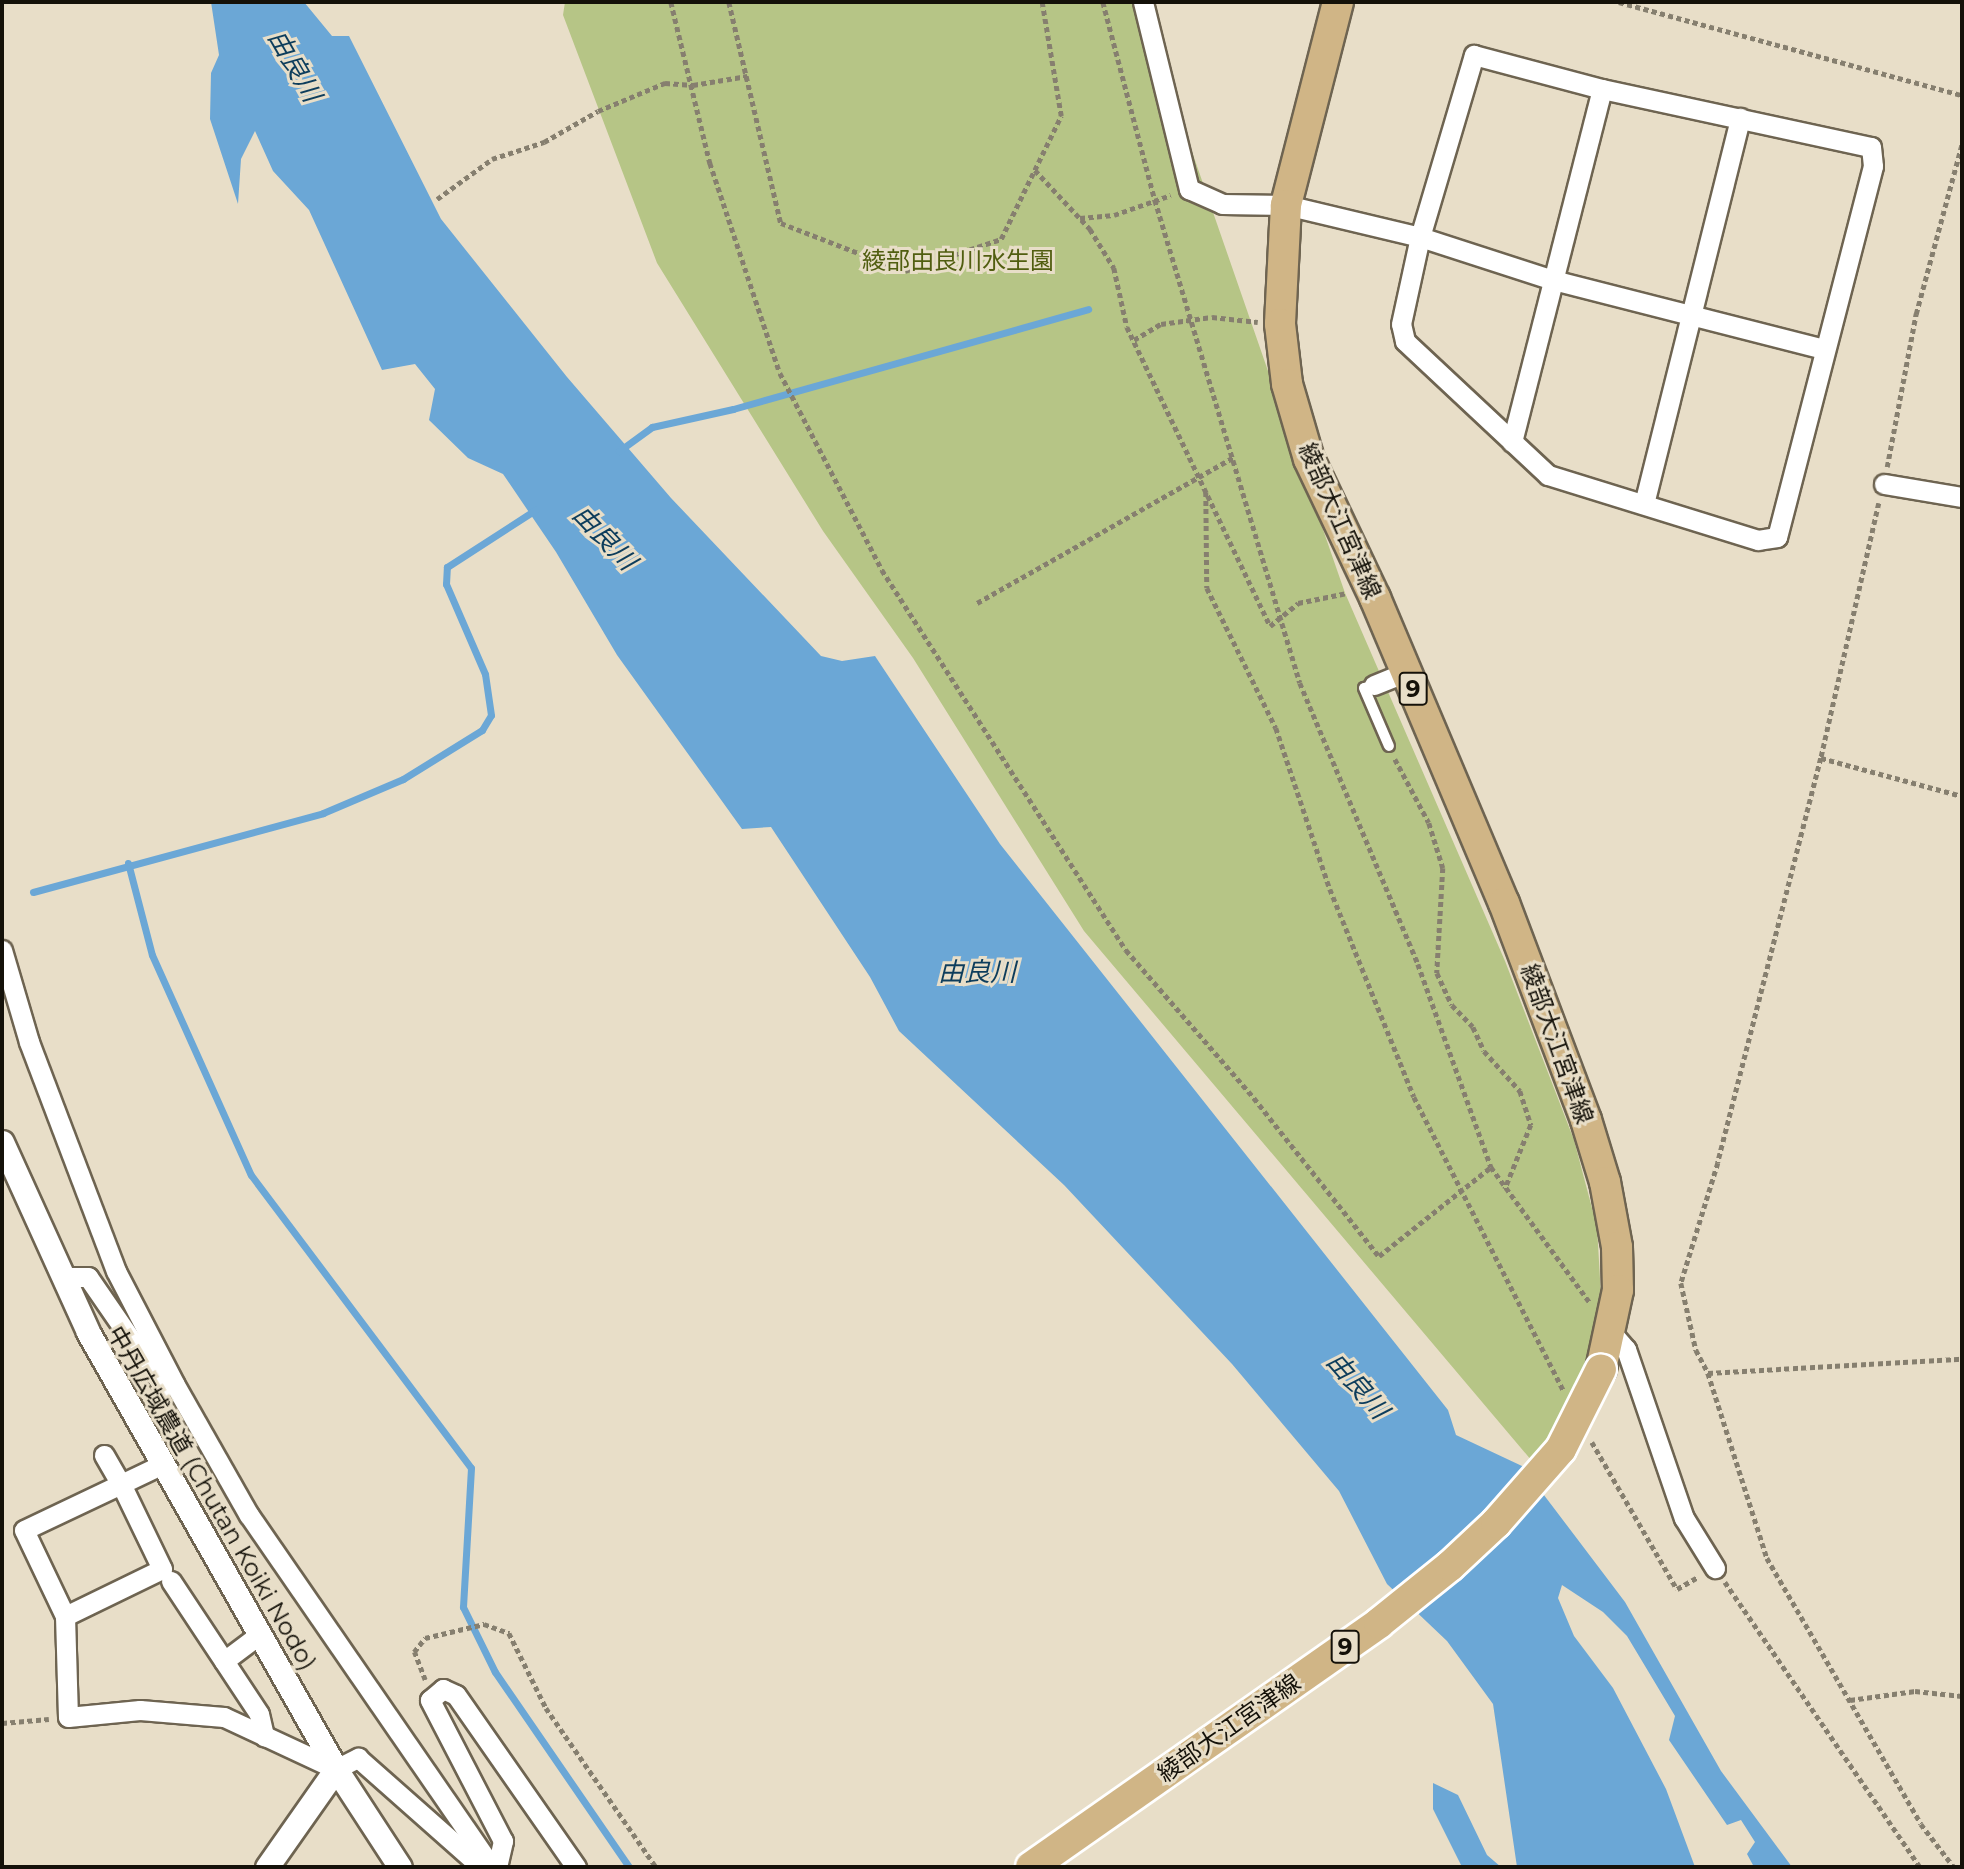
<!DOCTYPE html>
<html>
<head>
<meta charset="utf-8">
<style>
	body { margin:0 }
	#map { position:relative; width:1964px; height:1869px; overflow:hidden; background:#e8dec8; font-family:Montserrat,"Noto Sans JP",sans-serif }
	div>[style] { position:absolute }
	.green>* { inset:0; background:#b6c586 }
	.water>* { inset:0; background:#6ba7d6 }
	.stream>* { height:7px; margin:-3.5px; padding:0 3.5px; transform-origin:3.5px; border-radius:3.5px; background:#6ba7d6 }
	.path>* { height:4.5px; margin-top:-2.25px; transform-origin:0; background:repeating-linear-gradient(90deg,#867f6f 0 5px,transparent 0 8.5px) }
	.roads { filter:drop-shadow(2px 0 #6e6451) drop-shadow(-2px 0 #6e6451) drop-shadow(0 2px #6e6451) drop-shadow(0 -2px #6e6451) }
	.service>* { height:10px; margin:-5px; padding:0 5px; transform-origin:5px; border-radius:5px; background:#fff }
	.minor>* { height:19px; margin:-9.5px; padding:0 9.5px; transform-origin:9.5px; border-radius:9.5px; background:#fff }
	.tertiary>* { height:23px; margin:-11.5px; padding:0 11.5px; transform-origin:11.5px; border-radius:11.5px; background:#fff }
	.primary>* { height:30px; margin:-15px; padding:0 15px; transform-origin:15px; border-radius:15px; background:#d0b586 }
	.bridges { filter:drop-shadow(2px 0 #fff) drop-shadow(-2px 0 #fff) drop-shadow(0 2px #fff) drop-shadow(0 -2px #fff) }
	.primary-bridge>* { height:30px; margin:-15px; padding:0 15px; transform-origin:15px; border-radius:15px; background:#d0b586 }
	span { translate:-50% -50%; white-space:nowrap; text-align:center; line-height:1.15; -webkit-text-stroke:6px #e8dec8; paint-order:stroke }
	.shield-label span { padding:2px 5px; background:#e8dec8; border:2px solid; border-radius:5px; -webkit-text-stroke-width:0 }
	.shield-label { font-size:23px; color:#141109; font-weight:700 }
	.park-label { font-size:24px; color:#515e10 }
	.street-label { font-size:24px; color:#141109 }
	.water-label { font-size:26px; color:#0d3d5c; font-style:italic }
	.frame { position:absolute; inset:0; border:4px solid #141109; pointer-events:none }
</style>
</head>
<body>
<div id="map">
	<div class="green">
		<i style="clip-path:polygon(565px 2px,1155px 2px,1172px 94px,1345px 593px,1505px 961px,1574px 1140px,1597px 1227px,1602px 1313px,1580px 1399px,1537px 1467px,1084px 931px,913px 658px,823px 531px,657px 263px,563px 15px)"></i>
	</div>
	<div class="water">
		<i style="clip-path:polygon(211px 2px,304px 2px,332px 36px,349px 36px,441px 219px,567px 377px,671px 498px,821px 656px,842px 661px,875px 656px,1000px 844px,1448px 1410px,1456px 1435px,1522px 1466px,1625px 1602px,1721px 1771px,1792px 1867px,1754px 1867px,1747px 1854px,1755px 1842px,1741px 1820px,1727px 1825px,1669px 1740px,1675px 1716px,1627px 1636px,1603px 1612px,1562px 1585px,1558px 1598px,1574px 1636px,1613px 1688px,1666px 1789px,1695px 1867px,1517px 1867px,1493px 1704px,1447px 1641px,1387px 1584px,1339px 1491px,1232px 1364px,1064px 1185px,899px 1031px,870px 977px,771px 827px,742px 829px,617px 655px,556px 552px,503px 474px,468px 458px,429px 420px,435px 389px,415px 364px,382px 370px,309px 210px,273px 171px,255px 131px,241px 159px,238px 204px,210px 119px,211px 73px,219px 55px)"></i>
		<i style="clip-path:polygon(1433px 1783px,1458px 1795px,1487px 1855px,1501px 1867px,1462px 1867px,1433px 1809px)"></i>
	</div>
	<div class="stream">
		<i style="left:619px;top:451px;width:41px;rotate:-36deg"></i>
		<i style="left:652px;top:427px;width:83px;rotate:-12.5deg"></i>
		<i style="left:733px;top:409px;width:369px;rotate:-15.7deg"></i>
		<i style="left:128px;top:863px;width:95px;rotate:75.4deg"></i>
		<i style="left:152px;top:955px;width:241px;rotate:65.8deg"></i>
		<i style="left:251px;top:1175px;width:366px;rotate:53.1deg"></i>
		<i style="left:471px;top:1468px;width:139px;rotate:93.3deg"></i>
		<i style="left:463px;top:1607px;width:72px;rotate:63.8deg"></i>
		<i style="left:495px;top:1672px;width:237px;rotate:55.5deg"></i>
		<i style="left:33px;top:892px;width:301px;rotate:-15.2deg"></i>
		<i style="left:323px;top:813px;width:87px;rotate:-23deg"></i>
		<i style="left:403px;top:779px;width:93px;rotate:-31.8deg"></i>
		<i style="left:482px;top:730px;width:17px;rotate:-59deg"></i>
		<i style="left:491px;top:715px;width:41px;rotate:-98.3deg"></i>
		<i style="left:485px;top:674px;width:98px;rotate:-113.4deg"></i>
		<i style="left:446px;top:584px;width:17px;rotate:-87deg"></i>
		<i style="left:447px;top:567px;width:105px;rotate:-32.9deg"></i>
	</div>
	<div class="path">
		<i style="left:671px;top:2px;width:166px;rotate:76.4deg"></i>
		<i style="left:710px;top:163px;width:221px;rotate:71.6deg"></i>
		<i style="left:780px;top:373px;width:222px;rotate:62.6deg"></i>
		<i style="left:882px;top:570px;width:452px;rotate:57.3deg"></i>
		<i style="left:1126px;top:950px;width:196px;rotate:49.1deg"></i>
		<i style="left:1254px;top:1098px;width:201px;rotate:51.7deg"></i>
		<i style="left:1379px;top:1256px;width:143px;rotate:-38.5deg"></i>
		<i style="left:729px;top:2px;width:227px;rotate:76.8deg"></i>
		<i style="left:781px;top:223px;width:133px;rotate:21.2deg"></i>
		<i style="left:905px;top:271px;width:101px;rotate:-18.4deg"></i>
		<i style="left:1001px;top:239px;width:137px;rotate:-64deg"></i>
		<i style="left:1061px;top:116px;width:116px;rotate:-99.5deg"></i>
		<i style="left:1103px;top:2px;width:205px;rotate:75.3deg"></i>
		<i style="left:1155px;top:200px;width:504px;rotate:73.29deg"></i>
		<i style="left:1300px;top:683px;width:305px;rotate:67.2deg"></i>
		<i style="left:1418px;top:964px;width:216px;rotate:70.2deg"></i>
		<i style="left:1491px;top:1167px;width:168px;rotate:53.9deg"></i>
		<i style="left:1619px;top:2px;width:355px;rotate:15.2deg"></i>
		<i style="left:1035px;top:170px;width:81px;rotate:47deg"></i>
		<i style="left:1090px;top:229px;width:46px;rotate:58.4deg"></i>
		<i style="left:1114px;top:268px;width:60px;rotate:77.6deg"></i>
		<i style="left:1127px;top:327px;width:331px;rotate:64.4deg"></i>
		<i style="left:1270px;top:626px;width:36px;rotate:-39deg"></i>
		<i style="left:1298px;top:603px;width:50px;rotate:-11.5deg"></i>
		<i style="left:437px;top:199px;width:68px;rotate:-36deg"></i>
		<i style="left:492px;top:159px;width:55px;rotate:-18.1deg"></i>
		<i style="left:544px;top:142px;width:62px;rotate:-29.9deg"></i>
		<i style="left:598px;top:111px;width:73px;rotate:-22.7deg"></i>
		<i style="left:665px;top:83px;width:28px;rotate:4deg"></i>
		<i style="left:693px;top:85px;width:55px;rotate:-9.5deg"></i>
		<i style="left:1080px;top:218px;width:34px;rotate:-5deg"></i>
		<i style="left:1114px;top:215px;width:60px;rotate:-19.3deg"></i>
		<i style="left:1134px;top:340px;width:31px;rotate:-31deg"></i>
		<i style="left:1161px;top:324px;width:51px;rotate:-7.8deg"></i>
		<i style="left:1212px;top:317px;width:46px;rotate:6.2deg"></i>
		<i style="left:1887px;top:467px;width:156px;rotate:-79.3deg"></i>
		<i style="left:1916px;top:314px;width:176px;rotate:-74.9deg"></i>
		<i style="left:1206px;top:492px;width:96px;rotate:89.4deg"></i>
		<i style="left:1207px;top:588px;width:156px;rotate:63.8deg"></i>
		<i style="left:1276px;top:728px;width:170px;rotate:71.5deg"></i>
		<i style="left:1330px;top:889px;width:224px;rotate:68deg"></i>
		<i style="left:1414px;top:1097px;width:330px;rotate:63deg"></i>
		<i style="left:1879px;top:503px;width:262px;rotate:102.8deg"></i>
		<i style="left:1821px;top:758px;width:418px;rotate:104.3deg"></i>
		<i style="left:1718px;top:1163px;width:126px;rotate:107.1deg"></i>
		<i style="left:1681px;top:1283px;width:69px;rotate:77.4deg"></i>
		<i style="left:1696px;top:1350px;width:26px;rotate:62deg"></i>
		<i style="left:1708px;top:1373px;width:254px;rotate:-3.2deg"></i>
		<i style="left:977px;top:603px;width:296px;rotate:-29.6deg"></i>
		<i style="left:1821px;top:758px;width:146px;rotate:15.1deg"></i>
		<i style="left:1395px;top:759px;width:72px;rotate:62deg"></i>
		<i style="left:1429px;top:823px;width:47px;rotate:72.7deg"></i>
		<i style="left:1443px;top:868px;width:105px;rotate:93.3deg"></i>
		<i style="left:1437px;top:973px;width:35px;rotate:65deg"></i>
		<i style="left:1452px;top:1005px;width:30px;rotate:46deg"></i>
		<i style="left:1473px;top:1027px;width:26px;rotate:65deg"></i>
		<i style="left:1484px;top:1051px;width:54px;rotate:48deg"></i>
		<i style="left:1520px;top:1091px;width:36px;rotate:72deg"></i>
		<i style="left:1531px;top:1125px;width:69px;rotate:112.1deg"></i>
		<i style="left:1708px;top:1373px;width:194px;rotate:72.3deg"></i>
		<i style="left:1767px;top:1558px;width:307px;rotate:59.9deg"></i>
		<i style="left:1921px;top:1824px;width:54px;rotate:52.5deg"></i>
		<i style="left:1592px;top:1442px;width:170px;rotate:60deg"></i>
		<i style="left:1677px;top:1589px;width:24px;rotate:-30deg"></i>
		<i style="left:1725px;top:1582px;width:345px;rotate:55.6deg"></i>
		<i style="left:425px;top:1680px;width:30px;rotate:-111deg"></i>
		<i style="left:414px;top:1652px;width:18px;rotate:-52deg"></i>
		<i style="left:425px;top:1638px;width:61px;rotate:-13.3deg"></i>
		<i style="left:484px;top:1624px;width:27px;rotate:20deg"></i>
		<i style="left:509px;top:1633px;width:84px;rotate:63.7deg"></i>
		<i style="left:546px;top:1708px;width:193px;rotate:55.3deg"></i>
		<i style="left:1850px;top:1700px;width:66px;rotate:-7.9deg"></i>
		<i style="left:1915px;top:1691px;width:47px;rotate:6.1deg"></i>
		<i style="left:2px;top:1723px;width:47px;rotate:-4.9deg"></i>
	</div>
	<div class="roads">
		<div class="service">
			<i style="left:1374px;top:685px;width:10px;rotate:163deg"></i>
			<i style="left:1364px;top:688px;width:63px;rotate:66.7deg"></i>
		</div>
		<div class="minor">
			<i style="left:1143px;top:2px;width:193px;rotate:76.2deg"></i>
			<i style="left:1189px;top:189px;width:36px;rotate:24deg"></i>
			<i style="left:1222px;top:204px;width:64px;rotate:0.9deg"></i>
			<i style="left:1286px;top:205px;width:138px;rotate:13.4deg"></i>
			<i style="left:1420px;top:237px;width:140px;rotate:17.9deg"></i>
			<i style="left:1553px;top:280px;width:279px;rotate:14.3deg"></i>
			<i style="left:1474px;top:55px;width:132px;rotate:14.9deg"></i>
			<i style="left:1602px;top:89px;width:275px;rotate:12.2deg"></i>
			<i style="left:1871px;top:147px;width:19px;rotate:84deg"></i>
			<i style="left:1873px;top:166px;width:383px;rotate:104.5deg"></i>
			<i style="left:1777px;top:537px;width:19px;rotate:171deg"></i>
			<i style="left:1758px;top:540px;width:220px;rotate:-162.8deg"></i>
			<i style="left:1548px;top:475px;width:196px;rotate:-136.9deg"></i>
			<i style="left:1405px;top:341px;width:17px;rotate:-103deg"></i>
			<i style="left:1401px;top:324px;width:89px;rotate:-77.7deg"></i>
			<i style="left:1420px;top:237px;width:190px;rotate:-73.5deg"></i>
			<i style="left:1512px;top:442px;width:364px;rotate:-75.7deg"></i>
			<i style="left:1884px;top:484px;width:79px;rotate:9.5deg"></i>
			<i style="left:1644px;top:504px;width:398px;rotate:-76deg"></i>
			<i style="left:1374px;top:685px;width:35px;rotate:-22deg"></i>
			<i style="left:2px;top:950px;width:96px;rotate:73.6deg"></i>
			<i style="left:29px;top:1042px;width:245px;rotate:69.2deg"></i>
			<i style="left:116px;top:1271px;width:128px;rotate:62.6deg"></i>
			<i style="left:175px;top:1385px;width:150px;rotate:60.4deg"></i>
			<i style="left:249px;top:1515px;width:428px;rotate:55.4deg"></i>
			<i style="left:62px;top:1277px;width:26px"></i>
			<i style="left:88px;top:1277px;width:134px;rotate:55.4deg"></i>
			<i style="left:1611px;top:1332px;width:23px;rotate:49deg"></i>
			<i style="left:1626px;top:1349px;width:179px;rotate:71.1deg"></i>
			<i style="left:1684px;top:1518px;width:59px;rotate:58.2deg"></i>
			<i style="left:104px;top:1455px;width:34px;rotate:60deg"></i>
			<i style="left:121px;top:1484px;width:94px;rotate:64.2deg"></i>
			<i style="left:162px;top:1569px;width:108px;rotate:154.1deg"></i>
			<i style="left:65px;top:1616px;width:95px;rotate:-115.5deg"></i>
			<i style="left:24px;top:1530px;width:107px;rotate:-25.4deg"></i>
			<i style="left:121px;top:1484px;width:47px;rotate:-25.5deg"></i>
			<i style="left:171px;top:1581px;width:159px;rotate:56.5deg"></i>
			<i style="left:259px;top:1714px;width:23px;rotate:77deg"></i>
			<i style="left:65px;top:1616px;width:101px;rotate:88.3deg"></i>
			<i style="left:68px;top:1717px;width:72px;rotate:-5.6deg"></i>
			<i style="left:140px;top:1710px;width:84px;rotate:4.8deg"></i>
			<i style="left:224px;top:1717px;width:123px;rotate:24.9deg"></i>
			<i style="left:336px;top:1769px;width:25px;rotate:-27deg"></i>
			<i style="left:358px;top:1758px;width:164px;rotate:41.5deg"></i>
			<i style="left:224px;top:1661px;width:45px;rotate:-36.9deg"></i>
			<i style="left:497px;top:1867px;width:27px;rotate:-77deg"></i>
			<i style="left:503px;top:1841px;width:159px;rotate:-117.4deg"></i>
			<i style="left:430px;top:1700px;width:17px;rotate:-40deg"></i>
			<i style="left:443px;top:1689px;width:14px;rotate:25deg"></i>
			<i style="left:456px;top:1695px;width:210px;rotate:55.1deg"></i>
		</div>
		<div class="tertiary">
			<i style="left:2px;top:1142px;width:209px;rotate:65.6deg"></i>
			<i style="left:88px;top:1332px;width:502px;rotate:60.42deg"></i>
			<i style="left:336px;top:1769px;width:117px;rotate:56.9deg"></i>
			<i style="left:267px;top:1867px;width:120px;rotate:-54.9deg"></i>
		</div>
		<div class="primary">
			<i style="left:1338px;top:2px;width:210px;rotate:104.4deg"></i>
			<i style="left:1286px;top:205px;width:119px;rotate:92.9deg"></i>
			<i style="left:1280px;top:324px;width:60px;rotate:83.3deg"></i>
			<i style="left:1287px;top:384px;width:78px;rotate:73.7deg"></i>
			<i style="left:1309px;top:459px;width:154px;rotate:64.6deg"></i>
			<i style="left:1375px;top:598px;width:331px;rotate:67.1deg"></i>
			<i style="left:1504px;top:903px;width:232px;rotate:69.3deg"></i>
			<i style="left:1586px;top:1120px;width:65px;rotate:73deg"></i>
			<i style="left:1605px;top:1182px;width:66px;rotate:79.5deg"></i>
			<i style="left:1617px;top:1247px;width:43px;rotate:88.7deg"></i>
			<i style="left:1618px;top:1290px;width:81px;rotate:102.1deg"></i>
		</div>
	</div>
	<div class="bridges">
		<div class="primary-bridge">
			<i style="left:1031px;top:1867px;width:425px;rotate:-35deg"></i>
			<i style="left:1379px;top:1623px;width:91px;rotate:-38.8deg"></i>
			<i style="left:1450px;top:1566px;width:63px;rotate:-43.1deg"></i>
			<i style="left:1496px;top:1523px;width:98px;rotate:-48.7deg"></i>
			<i style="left:1561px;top:1449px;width:89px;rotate:-63.4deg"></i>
		</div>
	</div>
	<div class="shield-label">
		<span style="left:1413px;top:689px">9</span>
		<span style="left:1345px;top:1647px">9</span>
	</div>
	<div class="park-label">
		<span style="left:958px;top:261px">綾部由良川水生園</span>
	</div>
	<div class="street-label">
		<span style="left:1340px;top:521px;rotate:66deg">綾部大江宮津線</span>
		<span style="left:1557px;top:1044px;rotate:70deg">綾部大江宮津線</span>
		<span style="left:212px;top:1498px;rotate:60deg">中丹広域農道 (Chutan Koiki Nodo)</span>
		<span style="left:1229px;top:1728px;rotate:-35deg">綾部大江宮津線</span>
	</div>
	<div class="water-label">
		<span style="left:294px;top:66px;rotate:60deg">由良川</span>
		<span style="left:604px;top:538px;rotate:46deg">由良川</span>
		<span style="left:977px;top:973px">由良川</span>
		<span style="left:1357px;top:1386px;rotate:49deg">由良川</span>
	</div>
	<div class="frame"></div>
</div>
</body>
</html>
